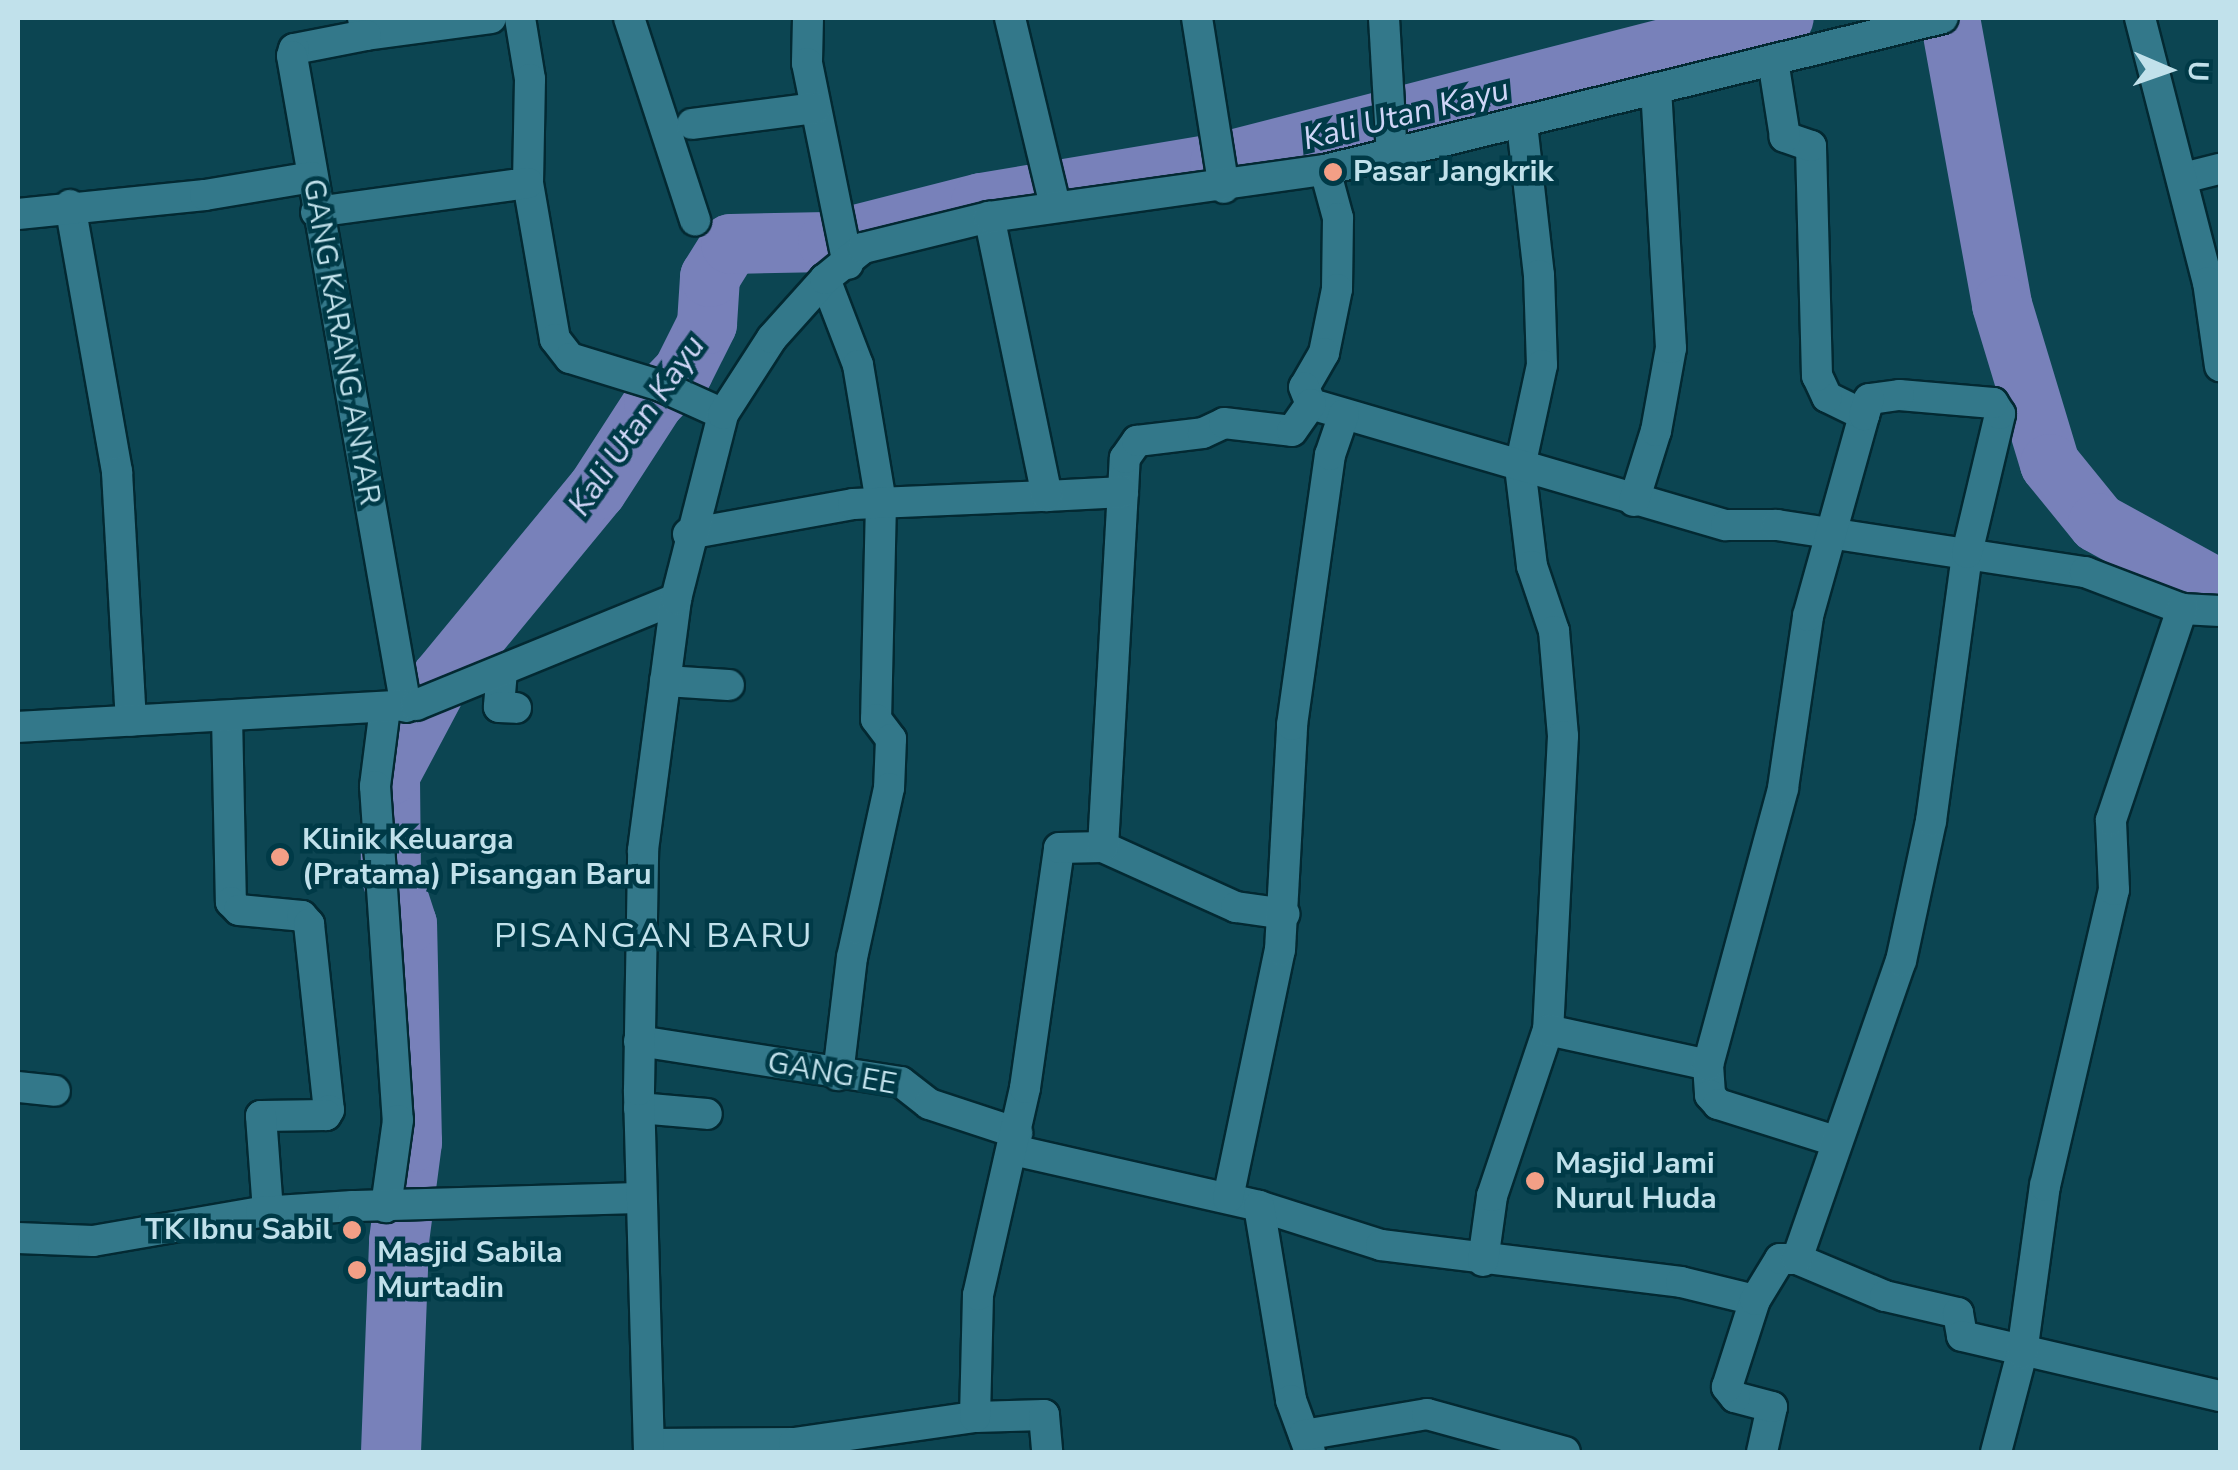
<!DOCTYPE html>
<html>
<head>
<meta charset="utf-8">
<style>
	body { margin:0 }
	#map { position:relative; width:2238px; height:1470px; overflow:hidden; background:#0c4552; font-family:"Nunito Sans",sans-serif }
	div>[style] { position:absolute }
	.river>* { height:60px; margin:-30px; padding:0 30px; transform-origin:30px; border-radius:30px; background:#7881ba }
	.roads { filter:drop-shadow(2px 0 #032932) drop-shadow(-2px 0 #032932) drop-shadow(0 2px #032932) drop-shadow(0 -2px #032932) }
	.street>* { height:30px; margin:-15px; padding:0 15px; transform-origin:15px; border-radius:15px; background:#33788a }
	.secondary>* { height:30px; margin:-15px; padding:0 15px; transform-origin:15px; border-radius:15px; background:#33788a }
	.dots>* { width:28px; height:28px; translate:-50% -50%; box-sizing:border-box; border:5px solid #003a47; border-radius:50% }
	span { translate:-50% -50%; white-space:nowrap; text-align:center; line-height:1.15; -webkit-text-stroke:9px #003a47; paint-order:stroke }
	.poi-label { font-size:30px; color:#c1e1eb; font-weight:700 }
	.left { translate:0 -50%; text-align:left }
	.right { translate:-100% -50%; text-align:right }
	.street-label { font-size:30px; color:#c1e1eb }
	.water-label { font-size:32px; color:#cfd6f7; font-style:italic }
	.quarter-label { font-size:35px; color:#c1e1eb; letter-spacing:2.5px }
	.frame { position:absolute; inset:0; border:20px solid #c1e1eb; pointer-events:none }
	.north { position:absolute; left:2118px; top:20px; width:100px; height:100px; -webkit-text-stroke:8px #003a47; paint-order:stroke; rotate:92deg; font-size:28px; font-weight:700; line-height:40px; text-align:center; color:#c1e1eb }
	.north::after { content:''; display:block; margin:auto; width:35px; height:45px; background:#c1e1eb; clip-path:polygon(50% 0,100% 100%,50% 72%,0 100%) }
</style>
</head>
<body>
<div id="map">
	<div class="river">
		<i style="left:1950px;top:18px;width:292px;rotate:79.7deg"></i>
		<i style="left:2002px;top:305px;width:166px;rotate:73.2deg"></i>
		<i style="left:2050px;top:464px;width:76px;rotate:50.9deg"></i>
		<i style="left:2098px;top:523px;width:139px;rotate:28.8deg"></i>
		<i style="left:391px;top:1452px;width:211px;rotate:-87.8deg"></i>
		<i style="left:399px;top:1241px;width:100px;rotate:-82.5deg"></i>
		<i style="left:412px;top:1142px;width:218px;rotate:-91.3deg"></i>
		<i style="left:407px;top:924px;width:52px;rotate:-108.1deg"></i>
		<i style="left:391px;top:875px;width:100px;rotate:-90.6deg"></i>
		<i style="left:390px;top:775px;width:109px;rotate:-62deg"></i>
		<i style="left:441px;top:679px;width:245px;rotate:-50.5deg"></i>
		<i style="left:597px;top:490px;width:105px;rotate:-57.1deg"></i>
		<i style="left:654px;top:402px;width:42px;rotate:-46deg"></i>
		<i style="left:683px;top:372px;width:54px;rotate:-63.4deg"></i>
		<i style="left:707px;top:324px;width:47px;rotate:-86.3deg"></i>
		<i style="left:710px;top:277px;width:39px;rotate:-58deg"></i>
		<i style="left:731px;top:244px;width:97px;rotate:-1.2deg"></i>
		<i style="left:828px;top:242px;width:158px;rotate:-14.3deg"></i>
		<i style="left:981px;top:203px;width:242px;rotate:-9.5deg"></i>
		<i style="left:1220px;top:163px;width:582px;rotate:-14.42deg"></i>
	</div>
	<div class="roads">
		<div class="street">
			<i style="left:363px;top:18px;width:17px;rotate:80deg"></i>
			<i style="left:366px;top:35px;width:126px;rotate:-7.7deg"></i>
			<i style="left:520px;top:18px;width:62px;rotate:80.7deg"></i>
			<i style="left:530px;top:79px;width:104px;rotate:91.1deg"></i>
			<i style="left:528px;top:183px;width:158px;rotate:80.2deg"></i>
			<i style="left:555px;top:339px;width:24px;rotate:52deg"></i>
			<i style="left:570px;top:358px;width:95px;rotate:17.1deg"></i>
			<i style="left:661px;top:386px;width:68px;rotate:24.3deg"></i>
			<i style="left:629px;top:18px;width:213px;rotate:71.9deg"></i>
			<i style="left:808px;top:18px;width:45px;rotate:91.3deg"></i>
			<i style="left:807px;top:63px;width:205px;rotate:78.5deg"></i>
			<i style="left:1010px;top:18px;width:193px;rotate:76.5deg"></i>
			<i style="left:1197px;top:18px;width:172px;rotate:81deg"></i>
			<i style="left:1384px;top:18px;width:138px;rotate:86.7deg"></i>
			<i style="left:366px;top:35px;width:73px;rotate:169deg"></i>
			<i style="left:294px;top:49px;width:7px;rotate:106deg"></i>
			<i style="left:292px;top:56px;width:661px;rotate:80.07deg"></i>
			<i style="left:692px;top:124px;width:124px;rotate:-7.4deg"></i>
			<i style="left:1522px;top:124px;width:152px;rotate:83.6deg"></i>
			<i style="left:1539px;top:275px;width:90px;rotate:88.1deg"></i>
			<i style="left:1542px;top:365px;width:104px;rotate:102.2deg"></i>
			<i style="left:1520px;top:467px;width:100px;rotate:83.1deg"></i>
			<i style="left:1532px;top:566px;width:69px;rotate:71.3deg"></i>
			<i style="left:1554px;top:631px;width:105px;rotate:85.1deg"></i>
			<i style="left:1563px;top:736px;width:294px;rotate:92.9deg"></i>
			<i style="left:1325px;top:170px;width:50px;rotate:74.8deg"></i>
			<i style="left:1338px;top:218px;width:71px;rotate:90.8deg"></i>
			<i style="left:1337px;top:289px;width:65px;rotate:101.5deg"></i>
			<i style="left:1324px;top:353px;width:39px;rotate:120deg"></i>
			<i style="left:1304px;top:387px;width:18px;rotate:68deg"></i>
			<i style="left:1311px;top:404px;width:432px;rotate:16.3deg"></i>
			<i style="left:1726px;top:525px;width:51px"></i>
			<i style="left:1777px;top:525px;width:312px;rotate:8.7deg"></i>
			<i style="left:2085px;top:572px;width:104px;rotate:20.9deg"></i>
			<i style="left:2182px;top:609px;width:38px;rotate:3deg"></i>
			<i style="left:2183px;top:178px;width:38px;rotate:-14deg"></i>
			<i style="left:70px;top:205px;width:271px;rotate:80deg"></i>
			<i style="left:117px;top:472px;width:249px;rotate:86.8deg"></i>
			<i style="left:316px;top:212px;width:214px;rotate:-7.8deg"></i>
			<i style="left:18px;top:214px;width:188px;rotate:-5.8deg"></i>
			<i style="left:205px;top:195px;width:109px;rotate:-9.5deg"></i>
			<i style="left:825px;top:279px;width:92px;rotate:69deg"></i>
			<i style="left:858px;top:365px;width:139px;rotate:80.5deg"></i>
			<i style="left:881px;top:502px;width:217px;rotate:91.3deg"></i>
			<i style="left:876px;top:719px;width:25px;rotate:53deg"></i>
			<i style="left:891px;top:739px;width:49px;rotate:92.3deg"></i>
			<i style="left:889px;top:788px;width:173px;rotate:102.3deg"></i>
			<i style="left:852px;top:957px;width:119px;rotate:96.8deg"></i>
			<i style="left:1123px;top:492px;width:34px;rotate:-87deg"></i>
			<i style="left:1125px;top:458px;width:21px;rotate:-55deg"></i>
			<i style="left:1137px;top:441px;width:66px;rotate:-6.9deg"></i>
			<i style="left:1203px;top:433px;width:23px;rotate:-25deg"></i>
			<i style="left:1224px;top:423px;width:68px;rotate:6.7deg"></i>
			<i style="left:1292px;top:431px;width:33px;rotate:-55deg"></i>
			<i style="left:1634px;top:501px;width:73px;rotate:-72.6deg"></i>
			<i style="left:1656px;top:431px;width:84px;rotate:-79.8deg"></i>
			<i style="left:1671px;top:348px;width:259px;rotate:-93.3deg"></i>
			<i style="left:688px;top:534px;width:168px;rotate:-10.3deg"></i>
			<i style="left:853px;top:504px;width:194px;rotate:-2.4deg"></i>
			<i style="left:502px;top:671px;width:36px;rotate:95deg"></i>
			<i style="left:499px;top:707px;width:17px;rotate:3deg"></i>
			<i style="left:665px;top:681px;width:64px;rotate:3.6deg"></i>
			<i style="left:385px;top:708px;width:79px;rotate:97.3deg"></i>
			<i style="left:375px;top:786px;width:335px;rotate:86.1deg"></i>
			<i style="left:398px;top:1120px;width:88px;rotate:97.9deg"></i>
			<i style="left:227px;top:716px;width:186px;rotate:88.8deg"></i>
			<i style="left:231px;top:902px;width:11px;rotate:45deg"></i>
			<i style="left:239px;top:910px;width:63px;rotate:5.4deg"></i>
			<i style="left:302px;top:916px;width:11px;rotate:49deg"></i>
			<i style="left:309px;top:924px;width:187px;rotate:83.9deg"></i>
			<i style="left:329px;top:1110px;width:6px;rotate:121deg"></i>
			<i style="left:326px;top:1115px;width:65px;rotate:179.1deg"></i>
			<i style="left:261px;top:1116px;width:96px;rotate:85.8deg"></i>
			<i style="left:18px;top:727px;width:399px;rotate:-3.2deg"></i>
			<i style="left:416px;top:705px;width:281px;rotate:-22.2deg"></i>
			<i style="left:1103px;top:847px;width:146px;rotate:24.3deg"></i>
			<i style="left:1236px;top:907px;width:49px;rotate:8.1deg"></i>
			<i style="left:639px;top:1041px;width:265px;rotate:8.9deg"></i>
			<i style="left:901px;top:1082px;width:36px;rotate:38deg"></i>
			<i style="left:929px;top:1104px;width:93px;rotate:18.2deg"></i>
			<i style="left:1708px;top:1065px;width:30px;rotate:86deg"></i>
			<i style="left:1710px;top:1095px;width:12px;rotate:48deg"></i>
			<i style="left:1718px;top:1104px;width:123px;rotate:17.5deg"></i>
			<i style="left:18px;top:1087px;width:37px;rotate:6deg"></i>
			<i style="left:639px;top:1108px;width:68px;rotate:5deg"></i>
			<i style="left:1013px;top:1150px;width:252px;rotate:12.8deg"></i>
			<i style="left:1259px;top:1206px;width:128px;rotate:17.7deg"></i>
			<i style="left:1381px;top:1245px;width:302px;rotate:7deg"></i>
			<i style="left:1681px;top:1282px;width:76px;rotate:13.7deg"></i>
			<i style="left:1228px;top:1198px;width:253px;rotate:-78.2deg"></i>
			<i style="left:1280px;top:950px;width:225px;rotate:-86.9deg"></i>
			<i style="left:1292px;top:725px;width:273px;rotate:-82deg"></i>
			<i style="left:1330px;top:455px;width:43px;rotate:-71.1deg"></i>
			<i style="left:1259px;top:1206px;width:197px;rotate:80.6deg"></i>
			<i style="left:1291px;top:1400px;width:55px;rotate:69.9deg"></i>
			<i style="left:18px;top:1238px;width:75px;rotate:2.3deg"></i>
			<i style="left:93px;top:1241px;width:170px;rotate:-9.8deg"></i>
			<i style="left:261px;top:1212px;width:92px;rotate:-3.7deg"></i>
			<i style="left:353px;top:1206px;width:288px;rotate:-1.6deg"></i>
			<i style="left:1797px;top:1259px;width:95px;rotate:22.8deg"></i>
			<i style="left:1885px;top:1296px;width:75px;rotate:13.1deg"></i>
			<i style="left:1958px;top:1313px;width:23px;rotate:80deg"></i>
			<i style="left:1962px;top:1336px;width:265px;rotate:13.1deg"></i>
			<i style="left:1483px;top:1261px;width:66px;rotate:-82.1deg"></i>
			<i style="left:1492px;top:1196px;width:175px;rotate:-71.4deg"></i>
			<i style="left:1548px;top:1030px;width:164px;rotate:12.3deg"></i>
			<i style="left:1708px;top:1065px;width:287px;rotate:-74.8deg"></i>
			<i style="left:1783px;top:788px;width:174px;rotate:-81.7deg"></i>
			<i style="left:1808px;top:616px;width:209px;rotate:-74.4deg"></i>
			<i style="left:1864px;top:415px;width:41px;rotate:-154.1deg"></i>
			<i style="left:1827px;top:397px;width:23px;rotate:-115deg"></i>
			<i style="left:1817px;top:376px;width:230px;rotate:-91.5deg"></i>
			<i style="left:1811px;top:146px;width:28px;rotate:-161deg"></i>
			<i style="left:1785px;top:137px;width:78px;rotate:-98.9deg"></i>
			<i style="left:975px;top:1417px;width:69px;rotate:-1.7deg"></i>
			<i style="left:1044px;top:1415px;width:37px;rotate:85deg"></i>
			<i style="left:1304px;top:1435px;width:125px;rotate:-9.7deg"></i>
			<i style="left:1427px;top:1414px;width:143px;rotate:15.4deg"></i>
			<i style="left:649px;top:1444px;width:145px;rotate:-0.4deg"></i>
			<i style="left:794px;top:1443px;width:183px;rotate:-8.2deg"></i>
			<i style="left:975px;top:1417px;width:122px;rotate:-88.6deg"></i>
			<i style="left:978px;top:1295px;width:212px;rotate:-77.2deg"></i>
			<i style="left:1025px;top:1088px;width:242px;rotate:-81.9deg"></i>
			<i style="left:1059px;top:848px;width:44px;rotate:-1.3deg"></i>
			<i style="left:1103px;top:847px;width:356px;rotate:-86.8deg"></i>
			<i style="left:1123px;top:492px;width:76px;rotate:177deg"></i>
			<i style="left:1047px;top:496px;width:285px;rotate:-101.7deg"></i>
			<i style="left:1762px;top:1452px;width:46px;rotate:-77.5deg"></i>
			<i style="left:1772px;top:1407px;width:38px;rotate:-165deg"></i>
			<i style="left:1735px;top:1397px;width:13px;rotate:-129deg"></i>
			<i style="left:1727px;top:1387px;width:91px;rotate:-72.2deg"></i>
			<i style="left:1755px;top:1300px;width:48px;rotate:-58.6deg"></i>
			<i style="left:1780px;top:1259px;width:17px"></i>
			<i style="left:1797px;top:1259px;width:316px;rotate:-70.8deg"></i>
			<i style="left:1901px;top:961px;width:143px;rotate:-77.9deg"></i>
			<i style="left:1931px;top:821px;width:270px;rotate:-82.3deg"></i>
			<i style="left:1967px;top:553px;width:143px;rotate:-76.6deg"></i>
			<i style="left:2000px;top:414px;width:13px;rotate:-122deg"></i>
			<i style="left:1993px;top:403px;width:94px;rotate:-175.1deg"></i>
			<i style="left:1899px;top:395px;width:30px;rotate:172deg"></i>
			<i style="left:1869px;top:399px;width:17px;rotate:107deg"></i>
			<i style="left:1996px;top:1452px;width:102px;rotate:-75.3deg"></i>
			<i style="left:2022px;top:1353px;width:169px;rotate:-82.2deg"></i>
			<i style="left:2045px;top:1186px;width:304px;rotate:-76.9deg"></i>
			<i style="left:2114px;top:890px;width:70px;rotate:-92.5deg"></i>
			<i style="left:2111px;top:820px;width:223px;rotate:-71.4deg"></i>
		</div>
		<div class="secondary">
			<i style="left:2140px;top:18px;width:273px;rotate:75.6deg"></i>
			<i style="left:2208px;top:282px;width:85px;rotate:81.9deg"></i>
			<i style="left:649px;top:1452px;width:362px;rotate:-91.6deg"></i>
			<i style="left:639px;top:1090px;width:240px;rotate:-89deg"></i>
			<i style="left:643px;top:850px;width:253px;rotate:-82.5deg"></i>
			<i style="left:676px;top:599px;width:191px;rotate:-75.7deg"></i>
			<i style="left:723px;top:414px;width:90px;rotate:-57.2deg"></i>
			<i style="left:772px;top:338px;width:79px;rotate:-48.1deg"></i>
			<i style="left:825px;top:279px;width:49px;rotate:-39.2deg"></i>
			<i style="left:863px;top:248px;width:130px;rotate:-13.8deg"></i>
			<i style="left:989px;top:217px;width:339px;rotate:-8deg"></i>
			<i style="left:1325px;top:170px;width:636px;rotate:-13.82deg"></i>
		</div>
	</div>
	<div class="dots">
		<i style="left:1333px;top:172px;background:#f39f86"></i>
		<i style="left:280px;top:857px;background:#f39f86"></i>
		<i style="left:1535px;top:1181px;background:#f39f86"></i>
		<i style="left:352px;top:1230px;background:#f39f86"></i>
		<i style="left:357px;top:1270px;background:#f39f86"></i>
	</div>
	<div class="poi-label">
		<span class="left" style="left:1353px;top:172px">Pasar Jangkrik</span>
		<span class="left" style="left:302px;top:857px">Klinik Keluarga<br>(Pratama) Pisangan Baru</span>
		<span class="left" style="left:1555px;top:1181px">Masjid Jami<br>Nurul Huda</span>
		<span class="right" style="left:332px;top:1230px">TK Ibnu Sabil</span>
		<span class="left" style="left:377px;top:1270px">Masjid Sabila<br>Murtadin</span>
	</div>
	<div class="street-label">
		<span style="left:341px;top:342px;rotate:80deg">GANG KARANG ANYAR</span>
		<span style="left:832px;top:1074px;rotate:10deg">GANG EE</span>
	</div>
	<div class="water-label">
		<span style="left:1406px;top:115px;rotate:-14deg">Kali Utan Kayu</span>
		<span style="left:637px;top:426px;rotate:-55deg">Kali Utan Kayu</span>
	</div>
	<div class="quarter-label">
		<span style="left:654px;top:936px">PISANGAN BARU</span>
	</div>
	<div class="frame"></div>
	<div class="north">U</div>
</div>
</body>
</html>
